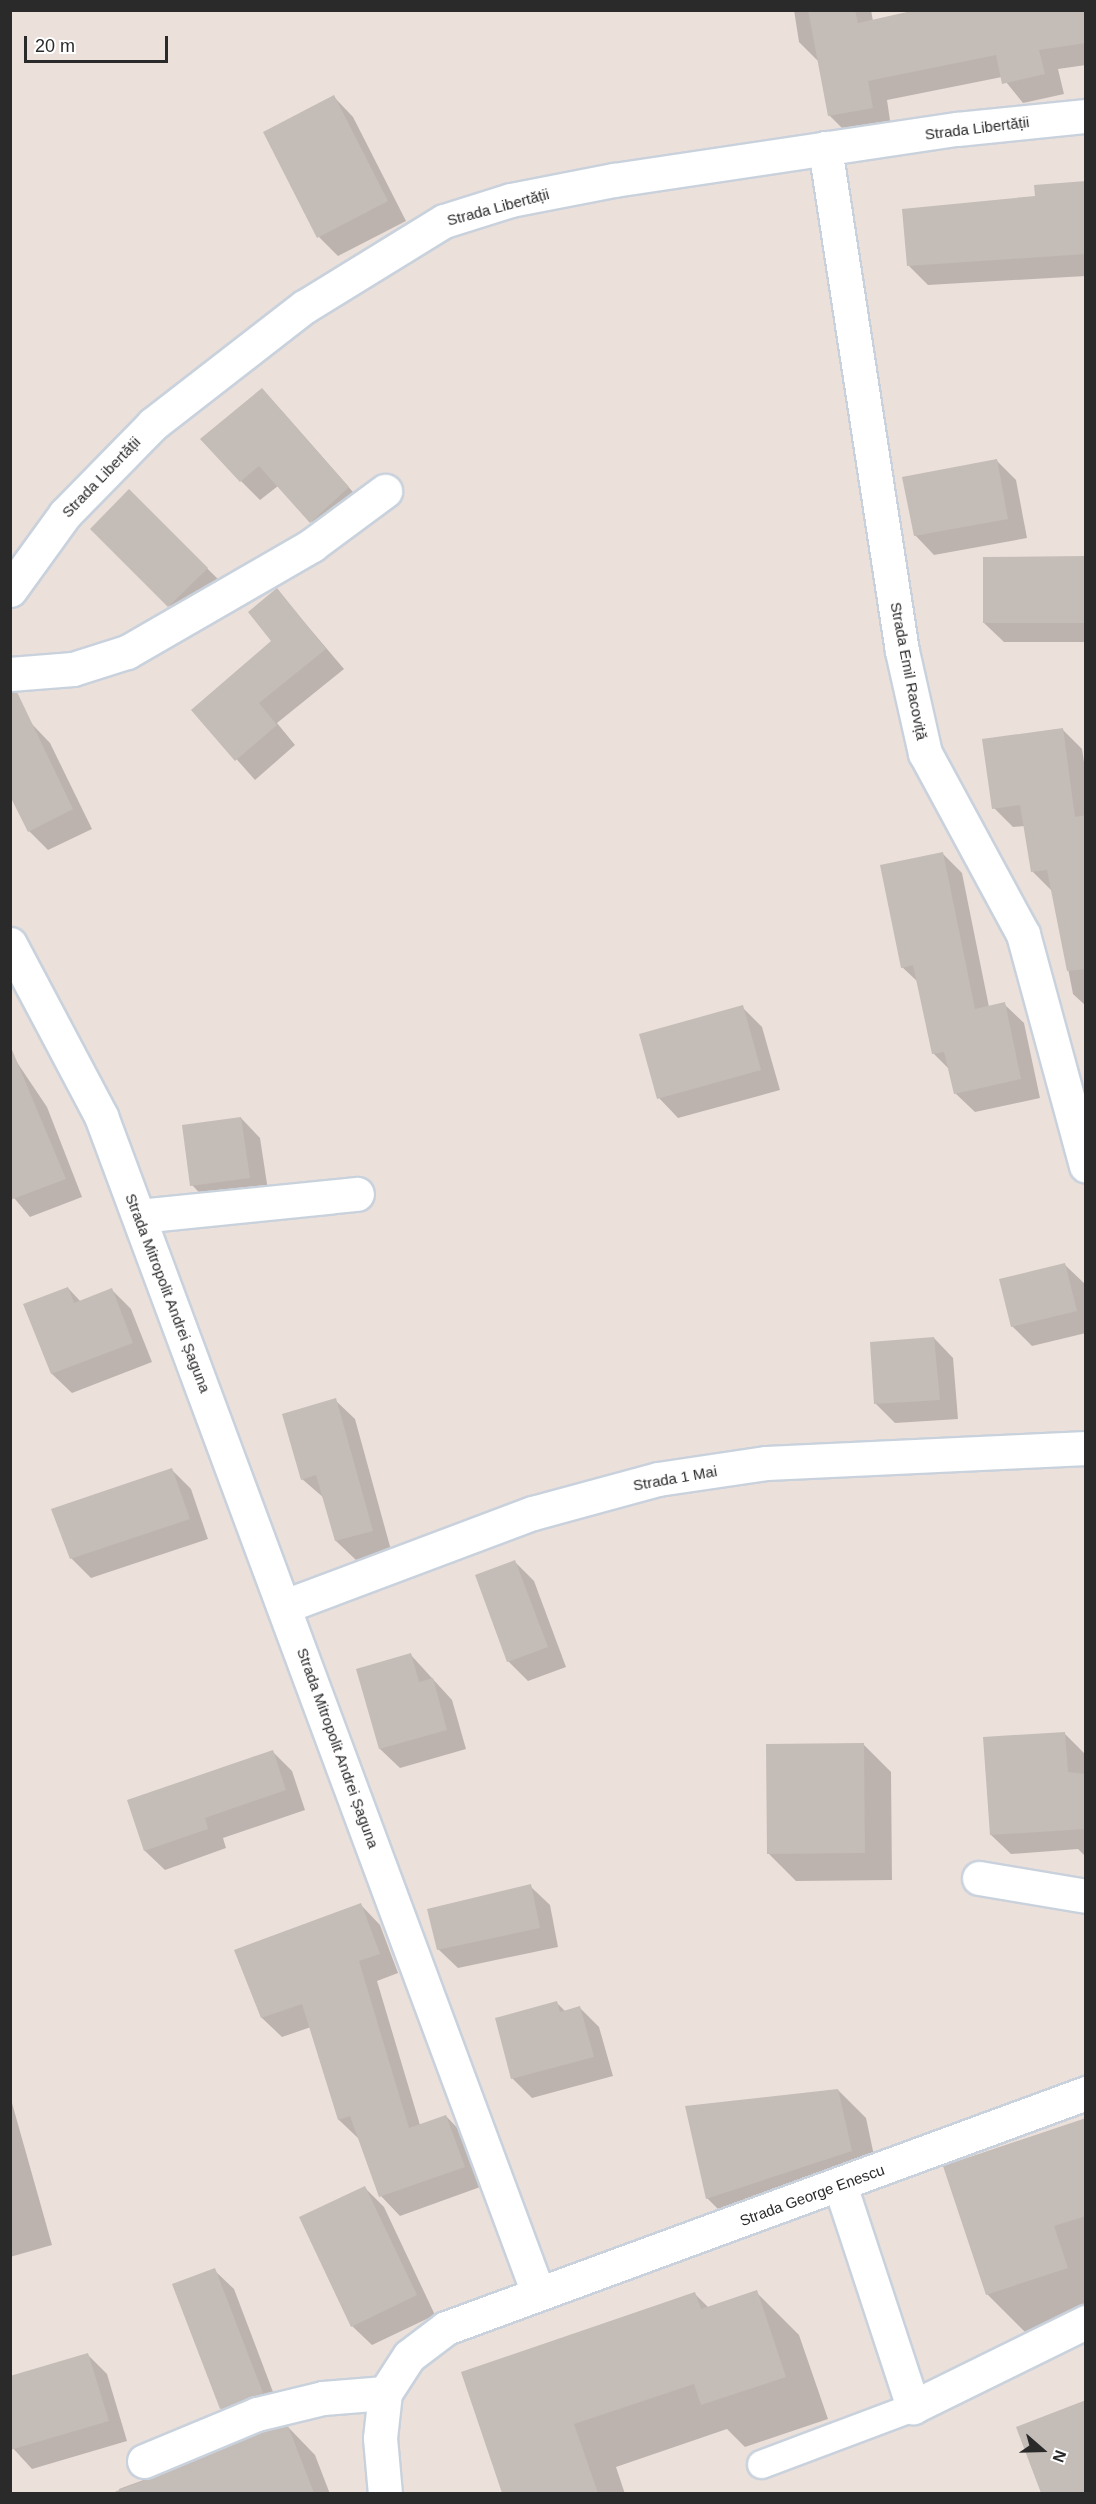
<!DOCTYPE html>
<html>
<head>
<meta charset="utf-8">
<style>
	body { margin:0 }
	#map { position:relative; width:1096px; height:2504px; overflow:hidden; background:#ece0db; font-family:Helvetica,sans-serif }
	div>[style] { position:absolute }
	.shadow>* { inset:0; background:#0003 }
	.building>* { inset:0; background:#c4bcb7 }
	.roads { filter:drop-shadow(2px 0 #c9d2dc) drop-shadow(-2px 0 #c9d2dc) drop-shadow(0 2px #c9d2dc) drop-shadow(0 -2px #c9d2dc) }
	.service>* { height:27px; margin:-13.5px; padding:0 13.5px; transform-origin:13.5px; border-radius:13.5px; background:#fff }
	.minor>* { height:33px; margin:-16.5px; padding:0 16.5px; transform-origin:16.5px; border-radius:16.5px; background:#fff }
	span { translate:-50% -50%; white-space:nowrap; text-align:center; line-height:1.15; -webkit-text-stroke:4.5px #fff; paint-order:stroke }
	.street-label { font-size:15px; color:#2a2a2a }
	.frame { position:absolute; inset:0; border:12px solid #2a2a2a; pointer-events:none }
	.north { position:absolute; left:1012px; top:2420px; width:60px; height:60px; -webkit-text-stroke:4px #fff; paint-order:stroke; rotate:110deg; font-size:16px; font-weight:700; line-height:24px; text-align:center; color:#2a2a2a }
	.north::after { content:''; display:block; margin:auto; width:21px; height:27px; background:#2a2a2a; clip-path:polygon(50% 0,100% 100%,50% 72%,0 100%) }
	.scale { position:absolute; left:24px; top:36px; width:144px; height:27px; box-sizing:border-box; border:3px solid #2a2a2a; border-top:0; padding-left:8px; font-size:18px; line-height:21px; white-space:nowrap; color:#2a2a2a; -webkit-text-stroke:4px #fff; paint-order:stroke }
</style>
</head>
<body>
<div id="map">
	<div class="shadow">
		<i style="clip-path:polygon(794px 10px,871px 10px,873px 21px,1086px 10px,1086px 65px,1058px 69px,1064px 94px,1023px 103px,1002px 77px,887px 100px,891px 127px,849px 135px,829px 115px,819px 62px,799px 42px)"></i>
		<i style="clip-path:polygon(334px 97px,353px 117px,406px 221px,338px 256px,319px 237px)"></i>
		<i style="clip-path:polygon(1086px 186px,1086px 276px,928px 285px,909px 266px,1037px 197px)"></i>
		<i style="clip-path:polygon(281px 410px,367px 508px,330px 541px,278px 486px,260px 500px,241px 481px)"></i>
		<i style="clip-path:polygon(997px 461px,1016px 480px,1027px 538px,934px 555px,915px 535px)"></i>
		<i style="clip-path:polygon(129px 491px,227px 588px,189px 625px,92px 529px)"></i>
		<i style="clip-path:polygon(1086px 558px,1086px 642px,1004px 642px,984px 623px)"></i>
		<i style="clip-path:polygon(277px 590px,344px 669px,277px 723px,295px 745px,255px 780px,193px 710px,273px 641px)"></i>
		<i style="clip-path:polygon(31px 723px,50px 743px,92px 829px,48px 850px,29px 831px)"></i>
		<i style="clip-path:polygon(1062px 729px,1082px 749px,1086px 775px,1086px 1006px,1073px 994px,1053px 892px,1033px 872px,1025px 826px,1013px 827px,994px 808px)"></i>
		<i style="clip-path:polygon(943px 854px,962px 873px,989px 1007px,1004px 1004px,1024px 1023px,1040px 1098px,975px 1112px,955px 1093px,949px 1069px,933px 1053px,918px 982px,902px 967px)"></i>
		<i style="clip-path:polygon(742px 1007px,762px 1027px,780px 1090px,678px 1118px,659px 1098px)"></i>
		<i style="clip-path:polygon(10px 1052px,47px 1107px,82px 1197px,30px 1217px,10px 1193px)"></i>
		<i style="clip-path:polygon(241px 1118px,260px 1138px,269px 1197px,211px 1205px,192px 1185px)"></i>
		<i style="clip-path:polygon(1065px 1265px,1085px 1284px,1086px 1333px,1032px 1346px,1012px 1326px)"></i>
		<i style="clip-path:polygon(68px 1288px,81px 1302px,112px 1290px,131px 1309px,152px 1362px,72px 1393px,52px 1374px,25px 1305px)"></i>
		<i style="clip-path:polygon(934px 1338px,953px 1358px,958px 1419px,895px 1423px,875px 1403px)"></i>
		<i style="clip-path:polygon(335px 1400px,355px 1419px,391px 1550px,356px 1560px,336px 1541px,324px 1498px,302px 1479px)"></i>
		<i style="clip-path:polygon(172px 1470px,191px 1489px,208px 1539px,91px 1578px,71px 1558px)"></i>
		<i style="clip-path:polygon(515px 1562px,534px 1581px,566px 1667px,528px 1681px,508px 1661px)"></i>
		<i style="clip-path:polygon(410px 1654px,452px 1700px,466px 1749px,400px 1768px,380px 1749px,358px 1670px)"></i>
		<i style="clip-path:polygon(1064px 1733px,1084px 1753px,1086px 1857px,1078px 1849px,1011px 1854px,991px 1835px)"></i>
		<i style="clip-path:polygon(864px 1745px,891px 1772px,892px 1880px,796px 1881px,768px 1853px)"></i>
		<i style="clip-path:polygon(272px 1751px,292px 1771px,305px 1810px,223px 1838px,226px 1848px,165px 1870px,145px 1851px,129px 1801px)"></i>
		<i style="clip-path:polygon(530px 1886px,550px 1905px,558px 1947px,458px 1968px,438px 1949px)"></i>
		<i style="clip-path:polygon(361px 1905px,380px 1925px,398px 1973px,377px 1981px,420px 2125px,446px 2116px,465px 2136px,483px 2186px,400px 2216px,381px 2196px,359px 2139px,339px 2120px,311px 2027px,282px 2037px,262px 2018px,236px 1951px)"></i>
		<i style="clip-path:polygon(557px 2003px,566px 2012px,580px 2008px,599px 2027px,613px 2076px,532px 2098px,512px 2078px)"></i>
		<i style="clip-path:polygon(838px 2090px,866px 2118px,879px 2179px,735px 2226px,707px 2198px)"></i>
		<i style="clip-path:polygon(10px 2096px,52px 2245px,10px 2257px)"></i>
		<i style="clip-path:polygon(1086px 2120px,1086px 2318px,1030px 2337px,987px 2294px)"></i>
		<i style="clip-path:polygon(365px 2188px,384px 2207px,435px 2315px,372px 2345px,352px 2326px)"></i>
		<i style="clip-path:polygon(214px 2270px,234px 2289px,281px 2413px,240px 2428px,221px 2408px)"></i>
		<i style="clip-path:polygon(756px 2292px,799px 2335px,828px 2419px,745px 2447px,727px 2429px,616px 2467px,625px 2494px,504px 2494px,463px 2373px,695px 2294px,709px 2308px)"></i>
		<i style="clip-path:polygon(88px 2355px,107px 2374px,127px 2441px,32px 2469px,10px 2445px)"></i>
		<i style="clip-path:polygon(1086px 2402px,1086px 2494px,1042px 2494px,1017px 2428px)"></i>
		<i style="clip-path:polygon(288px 2427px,315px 2455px,330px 2494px,120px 2494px,119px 2489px)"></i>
	</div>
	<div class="building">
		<i style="clip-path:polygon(808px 10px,855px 10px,858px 23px,916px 10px,1086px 10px,1086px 43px,1039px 50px,1045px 74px,1002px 84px,996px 55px,868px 81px,873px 108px,828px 116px)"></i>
		<i style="clip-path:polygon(334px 95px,388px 201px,317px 238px,263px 132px)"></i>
		<i style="clip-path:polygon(1086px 181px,1086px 254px,907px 266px,902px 209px,1035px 196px,1034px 185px)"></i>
		<i style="clip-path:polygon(262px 388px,349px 487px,310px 523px,259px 466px,240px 482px,200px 439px)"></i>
		<i style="clip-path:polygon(997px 459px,1008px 519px,914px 536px,902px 477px)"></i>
		<i style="clip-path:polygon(129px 489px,208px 568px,168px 607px,90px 529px)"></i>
		<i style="clip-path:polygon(1086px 556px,1086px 623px,983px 623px,983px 557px)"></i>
		<i style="clip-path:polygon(277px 588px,326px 649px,259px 703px,277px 725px,235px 761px,191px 710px,271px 641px,248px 612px)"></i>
		<i style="clip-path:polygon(17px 692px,73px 809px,28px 832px,10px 796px,10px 693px)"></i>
		<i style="clip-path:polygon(1063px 728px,1075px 817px,1086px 815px,1086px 969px,1067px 971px,1047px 870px,1031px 872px,1020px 805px,992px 809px,982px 739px)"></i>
		<i style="clip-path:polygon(943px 852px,975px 1009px,1005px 1002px,1021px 1079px,954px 1094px,944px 1052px,932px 1054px,913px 965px,901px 968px,880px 865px)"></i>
		<i style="clip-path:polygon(743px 1005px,761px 1070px,657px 1099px,639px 1034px)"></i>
		<i style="clip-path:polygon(10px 1045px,66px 1179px,10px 1200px)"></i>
		<i style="clip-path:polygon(241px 1117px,250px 1178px,190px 1186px,182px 1125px)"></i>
		<i style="clip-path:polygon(1065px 1263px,1077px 1311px,1011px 1327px,999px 1279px)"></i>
		<i style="clip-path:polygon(68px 1287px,74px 1303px,112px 1288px,133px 1343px,51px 1374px,23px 1304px)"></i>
		<i style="clip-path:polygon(934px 1337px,940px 1400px,874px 1404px,870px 1342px)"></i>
		<i style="clip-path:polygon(336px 1398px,373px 1531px,335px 1541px,316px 1475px,301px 1480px,282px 1414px)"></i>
		<i style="clip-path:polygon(172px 1468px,190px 1519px,70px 1559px,51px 1509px)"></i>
		<i style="clip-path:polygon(515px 1560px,548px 1647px,507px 1662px,475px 1575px)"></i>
		<i style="clip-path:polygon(411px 1653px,419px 1682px,433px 1678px,447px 1730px,379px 1749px,356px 1669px)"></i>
		<i style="clip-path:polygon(1065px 1732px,1068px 1772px,1086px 1774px,1086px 1829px,990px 1835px,983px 1737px)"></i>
		<i style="clip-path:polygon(864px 1743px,865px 1853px,767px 1854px,766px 1744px)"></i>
		<i style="clip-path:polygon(273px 1750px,286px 1790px,205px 1818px,208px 1829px,144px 1851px,127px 1800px)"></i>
		<i style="clip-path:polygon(531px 1884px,540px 1928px,437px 1950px,427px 1909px)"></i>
		<i style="clip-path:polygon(361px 1903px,380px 1954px,359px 1961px,409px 2128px,446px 2115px,465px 2167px,379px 2197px,350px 2116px,338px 2120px,302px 2004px,261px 2018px,234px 1950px)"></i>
		<i style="clip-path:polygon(557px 2001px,560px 2012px,580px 2006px,594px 2057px,511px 2079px,495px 2018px)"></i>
		<i style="clip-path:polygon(838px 2089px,852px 2151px,706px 2199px,685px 2106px)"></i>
		<i style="clip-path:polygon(1086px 2118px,1086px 2216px,1054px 2226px,1068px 2268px,986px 2295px,943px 2166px)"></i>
		<i style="clip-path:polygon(365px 2186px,417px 2295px,351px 2327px,299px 2217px)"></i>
		<i style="clip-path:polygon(215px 2268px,263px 2393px,220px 2409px,172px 2284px)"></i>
		<i style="clip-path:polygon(757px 2290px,786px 2377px,701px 2405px,694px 2384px,574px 2424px,598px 2493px,502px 2493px,461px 2372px,695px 2292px,701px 2309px)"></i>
		<i style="clip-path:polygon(88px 2353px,109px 2421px,10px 2450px,10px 2376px)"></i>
		<i style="clip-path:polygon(1086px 2400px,1086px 2493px,1041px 2493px,1016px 2427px)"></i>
		<i style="clip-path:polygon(288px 2426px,314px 2493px,112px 2493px,263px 2432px)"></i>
	</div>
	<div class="roads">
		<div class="service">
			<i style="left:761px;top:2464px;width:162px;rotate:-20.6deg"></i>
		</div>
		<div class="minor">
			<i style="left:825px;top:148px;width:509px;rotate:81.3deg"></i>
			<i style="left:902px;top:651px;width:105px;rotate:77.3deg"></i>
			<i style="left:925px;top:753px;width:206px;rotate:61.6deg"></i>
			<i style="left:1023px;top:934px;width:240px;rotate:74.8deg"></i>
			<i style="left:10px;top:590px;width:94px;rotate:-54.1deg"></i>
			<i style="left:65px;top:514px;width:126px;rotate:-45.6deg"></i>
			<i style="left:153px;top:424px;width:191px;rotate:-37.8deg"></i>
			<i style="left:304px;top:307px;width:164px;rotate:-31.6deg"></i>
			<i style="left:444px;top:221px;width:70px;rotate:-17.4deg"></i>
			<i style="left:511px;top:200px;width:105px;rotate:-11deg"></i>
			<i style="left:614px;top:180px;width:347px;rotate:-8.5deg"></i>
			<i style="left:957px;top:129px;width:130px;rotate:-5.8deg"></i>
			<i style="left:10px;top:674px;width:63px;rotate:-4.5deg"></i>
			<i style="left:73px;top:669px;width:57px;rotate:-17.5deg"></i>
			<i style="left:127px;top:652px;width:214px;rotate:-30deg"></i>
			<i style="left:312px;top:545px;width:91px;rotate:-36.5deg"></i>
			<i style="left:10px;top:944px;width:195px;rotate:62.1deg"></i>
			<i style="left:101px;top:1116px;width:1256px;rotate:69.63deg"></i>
			<i style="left:139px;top:1216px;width:219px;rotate:-5.8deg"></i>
			<i style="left:285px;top:1606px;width:265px;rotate:-20.6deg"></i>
			<i style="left:533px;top:1513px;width:130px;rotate:-15.2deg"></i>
			<i style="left:658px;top:1479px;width:110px;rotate:-8.4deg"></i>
			<i style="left:767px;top:1463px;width:319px;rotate:-2.7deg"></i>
			<i style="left:979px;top:1878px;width:109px;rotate:9.5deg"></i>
			<i style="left:840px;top:2185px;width:234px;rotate:71.8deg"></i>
			<i style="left:913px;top:2407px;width:193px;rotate:-26.2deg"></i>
			<i style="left:144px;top:2461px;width:122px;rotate:-22.6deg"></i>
			<i style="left:257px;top:2414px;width:68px;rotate:-13.6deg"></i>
			<i style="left:323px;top:2398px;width:62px;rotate:-4.6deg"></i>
			<i style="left:385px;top:2494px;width:56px;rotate:-95.1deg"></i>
			<i style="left:380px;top:2438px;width:45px;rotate:-83.7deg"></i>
			<i style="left:385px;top:2393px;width:44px;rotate:-57deg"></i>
			<i style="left:409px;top:2356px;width:46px;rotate:-37.1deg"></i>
			<i style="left:446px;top:2328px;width:682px;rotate:-20.16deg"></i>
		</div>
	</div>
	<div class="street-label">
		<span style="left:977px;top:128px;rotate:-7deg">Strada Libertății</span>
		<span style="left:498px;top:207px;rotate:-15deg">Strada Libertății</span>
		<span style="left:101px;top:477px;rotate:-46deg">Strada Libertății</span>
		<span style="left:909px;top:671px;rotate:79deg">Strada Emil Racoviță</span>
		<span style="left:168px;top:1293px;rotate:69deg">Strada Mitropolit Andrei Șaguna</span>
		<span style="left:675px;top:1478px;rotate:-10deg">Strada 1 Mai</span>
		<span style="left:338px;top:1748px;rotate:70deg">Strada Mitropolit Andrei Șaguna</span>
		<span style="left:812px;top:2195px;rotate:-20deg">Strada George Enescu</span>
	</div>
	<div class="frame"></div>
	<div class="north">N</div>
	<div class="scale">20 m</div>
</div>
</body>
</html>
